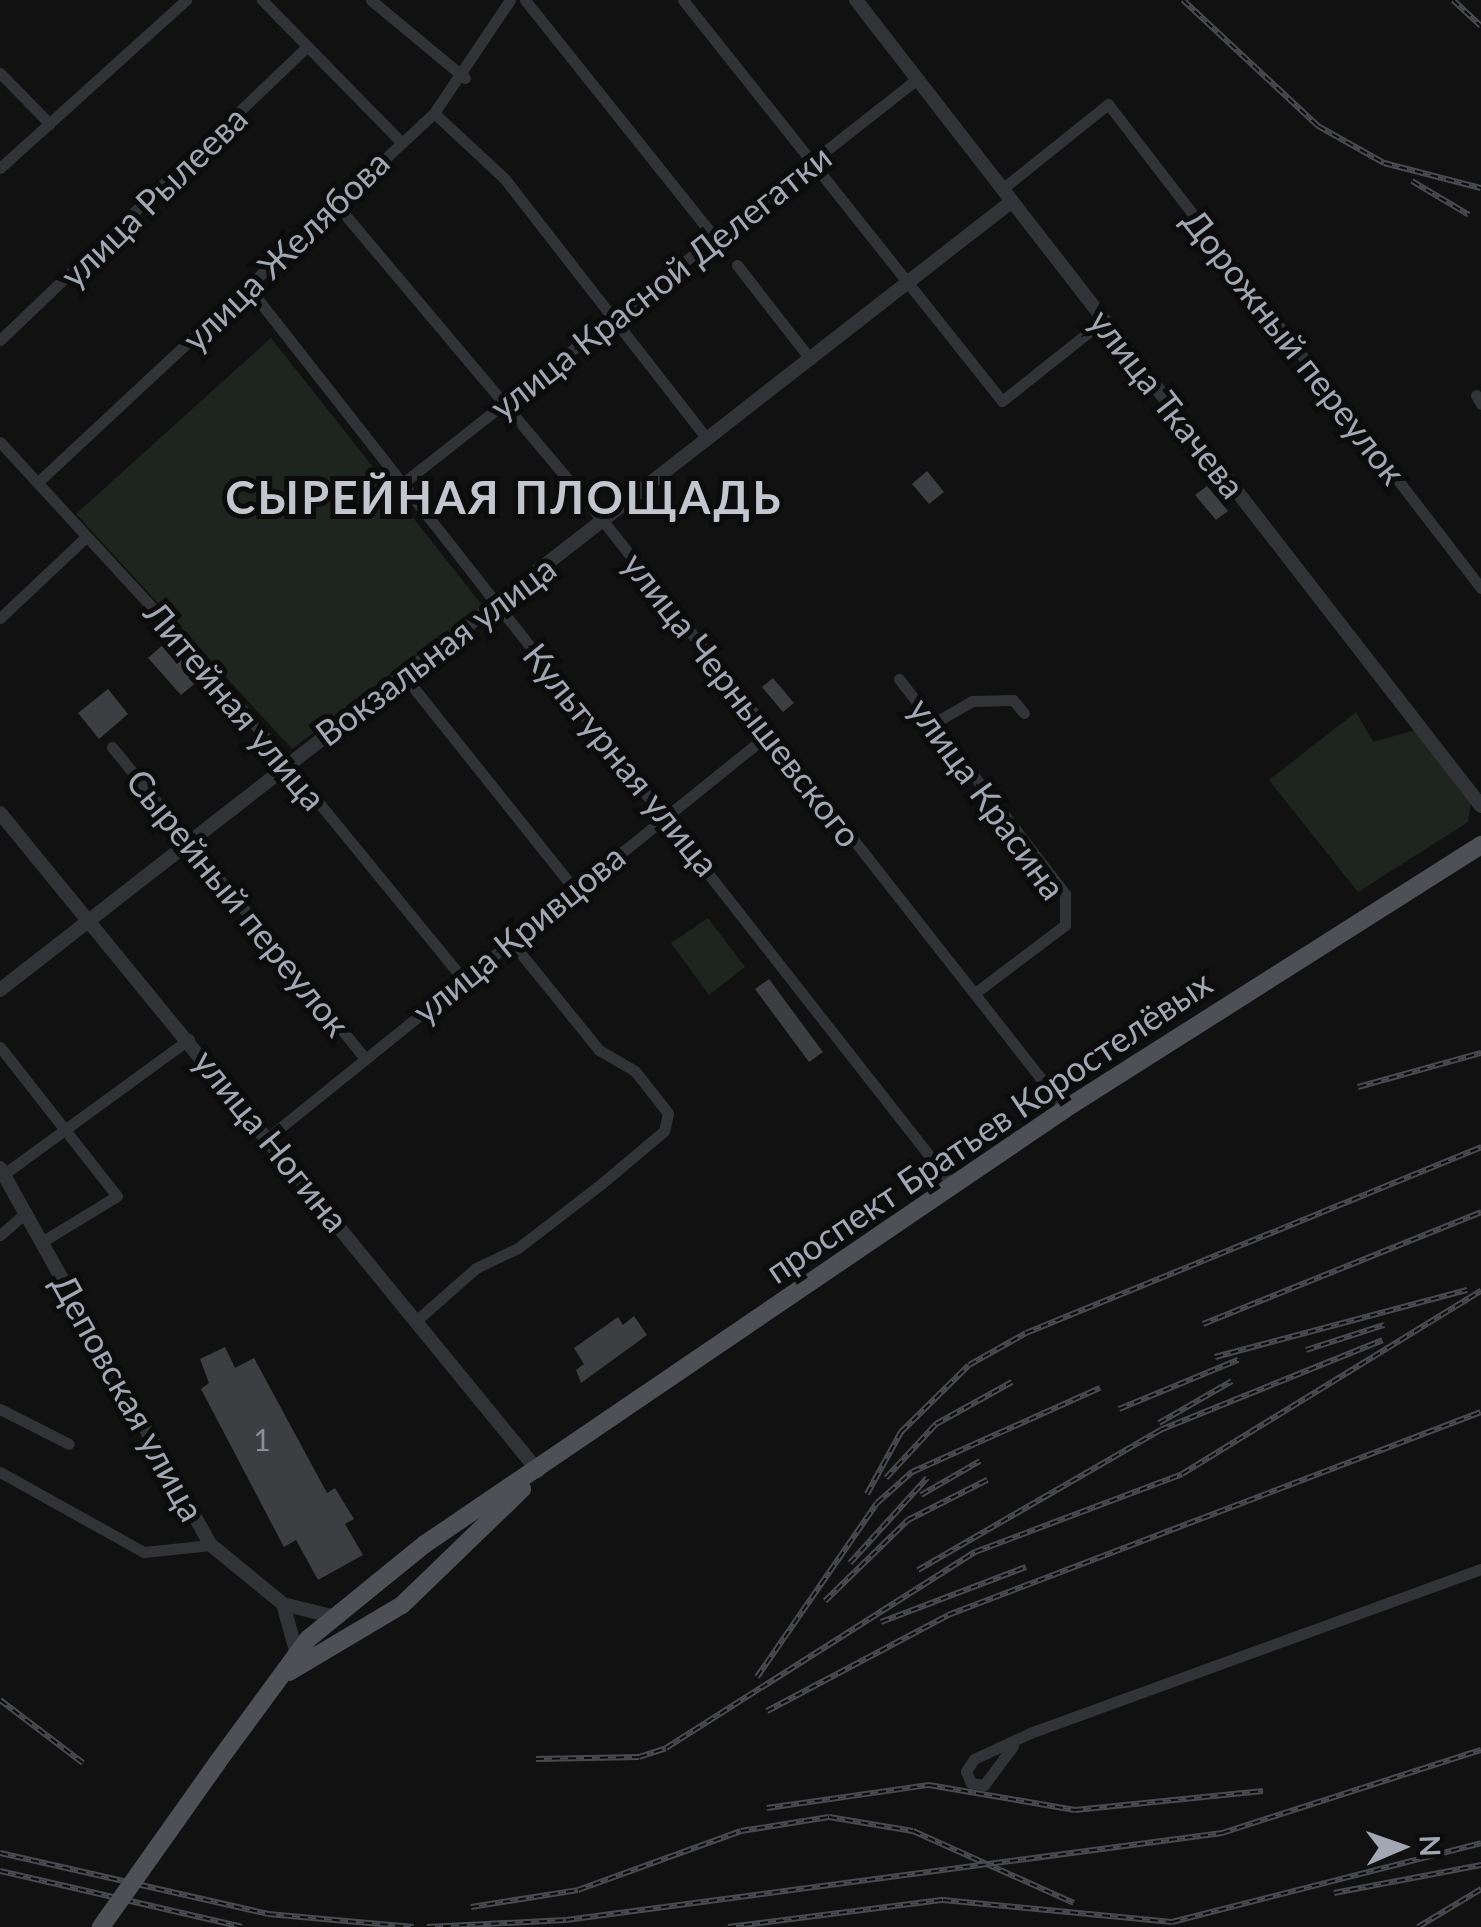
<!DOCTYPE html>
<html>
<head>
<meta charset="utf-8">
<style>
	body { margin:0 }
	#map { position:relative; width:1481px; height:1927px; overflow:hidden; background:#111112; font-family:Lato,sans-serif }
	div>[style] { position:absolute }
	.green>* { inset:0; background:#1d251e }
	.building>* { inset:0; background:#3d3e42 }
	.minor>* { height:11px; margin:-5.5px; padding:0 5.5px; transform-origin:5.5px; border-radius:5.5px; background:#323337 }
	.tertiary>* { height:14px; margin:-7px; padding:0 7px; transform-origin:7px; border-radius:7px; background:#323337 }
	.primary>* { height:18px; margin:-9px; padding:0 9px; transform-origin:9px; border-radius:9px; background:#4e5056 }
	.rail>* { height:6px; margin-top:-3px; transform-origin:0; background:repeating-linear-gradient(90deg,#0c0c0d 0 8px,#494b50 0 16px); box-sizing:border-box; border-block:2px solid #494b50 }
	.primary-bridge>* { height:18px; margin:-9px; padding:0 9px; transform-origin:9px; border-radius:9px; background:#4e5056 }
	span { translate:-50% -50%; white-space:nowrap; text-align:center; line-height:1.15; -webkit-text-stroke:10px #0c0c0d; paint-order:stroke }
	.number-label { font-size:30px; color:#898e97 }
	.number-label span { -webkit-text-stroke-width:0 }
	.street-label { font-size:35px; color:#a2a8b3 }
	.district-label { font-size:45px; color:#c3c6cf; font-weight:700; letter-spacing:2.5px }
	.north { position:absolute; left:1351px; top:1797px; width:100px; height:100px; -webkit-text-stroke:8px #0c0c0d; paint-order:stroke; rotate:88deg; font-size:28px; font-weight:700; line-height:40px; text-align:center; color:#a2a8b3 }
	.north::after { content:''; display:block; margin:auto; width:35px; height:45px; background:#a2a8b3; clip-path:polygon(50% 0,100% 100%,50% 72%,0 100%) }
</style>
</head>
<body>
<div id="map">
	<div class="green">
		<i style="clip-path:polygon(271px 338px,482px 605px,292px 749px,76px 514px)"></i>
		<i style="clip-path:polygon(1356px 712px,1373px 742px,1415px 730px,1471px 803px,1468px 822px,1358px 892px,1269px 780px)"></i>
		<i style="clip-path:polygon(708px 918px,745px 967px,709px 995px,671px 943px)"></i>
	</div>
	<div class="building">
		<i style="clip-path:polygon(927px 471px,944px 492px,929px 504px,912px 484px)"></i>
		<i style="clip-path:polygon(1207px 486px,1228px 511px,1216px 520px,1195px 495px)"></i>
		<i style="clip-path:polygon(166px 642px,199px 680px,181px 695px,148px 658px)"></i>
		<i style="clip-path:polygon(773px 678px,794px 703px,783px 712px,762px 687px)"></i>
		<i style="clip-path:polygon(108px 689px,128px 714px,99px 739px,78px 713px)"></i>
		<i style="clip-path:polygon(769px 979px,823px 1052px,809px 1062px,755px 989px)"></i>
		<i style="clip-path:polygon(634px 1316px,647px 1335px,581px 1383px,576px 1370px,584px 1364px,574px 1348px,618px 1317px,623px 1325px)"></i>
		<i style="clip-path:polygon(225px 1347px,235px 1368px,254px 1358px,327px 1493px,335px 1488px,354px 1519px,345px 1524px,363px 1555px,318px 1580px,296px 1540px,284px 1547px,201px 1389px,209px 1383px,200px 1359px)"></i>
	</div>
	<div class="minor">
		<i style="left:262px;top:0;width:197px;rotate:45.6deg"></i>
		<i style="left:371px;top:0;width:122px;rotate:39.7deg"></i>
		<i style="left:525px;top:0;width:303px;rotate:51.4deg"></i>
		<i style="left:683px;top:0;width:512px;rotate:51.5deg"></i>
		<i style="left:1002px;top:401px;width:130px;rotate:-38.5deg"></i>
		<i style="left:0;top:73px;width:71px;rotate:45.6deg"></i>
		<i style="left:434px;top:113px;width:96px;rotate:42.9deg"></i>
		<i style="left:504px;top:178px;width:331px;rotate:52.1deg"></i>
		<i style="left:0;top:168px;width:251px;rotate:-42.1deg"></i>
		<i style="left:1002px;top:189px;width:136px;rotate:-38.7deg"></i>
		<i style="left:1108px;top:104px;width:611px;rotate:52.38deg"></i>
		<i style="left:336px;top:204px;width:416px;rotate:49.9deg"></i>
		<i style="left:604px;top:522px;width:746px;rotate:51.86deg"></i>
		<i style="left:737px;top:265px;width:120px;rotate:52.1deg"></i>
		<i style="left:249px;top:288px;width:1141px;rotate:51.9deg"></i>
		<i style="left:0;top:340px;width:421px;rotate:-43.7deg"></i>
		<i style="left:1476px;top:395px;width:10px;rotate:61deg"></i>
		<i style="left:0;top:442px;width:318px;rotate:47.4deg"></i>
		<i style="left:215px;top:676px;width:390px;rotate:50.7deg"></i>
		<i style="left:38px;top:482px;width:541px;rotate:-42.98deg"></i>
		<i style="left:434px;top:113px;width:136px;rotate:-56.1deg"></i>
		<i style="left:403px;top:483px;width:654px;rotate:-38.17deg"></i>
		<i style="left:0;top:618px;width:117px;rotate:-43.3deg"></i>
		<i style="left:405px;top:677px;width:271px;rotate:51.4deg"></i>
		<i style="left:899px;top:679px;width:272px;rotate:52.3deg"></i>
		<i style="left:1065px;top:894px;width:31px;rotate:90deg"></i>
		<i style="left:1065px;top:925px;width:113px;rotate:142.9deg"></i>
		<i style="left:934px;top:723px;width:44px;rotate:-30.1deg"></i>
		<i style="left:972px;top:701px;width:41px;rotate:-1.4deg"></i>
		<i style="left:1013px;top:700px;width:17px;rotate:50deg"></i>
		<i style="left:112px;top:747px;width:401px;rotate:50.9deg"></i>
		<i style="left:0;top:1047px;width:189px;rotate:51.9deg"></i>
		<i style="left:117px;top:1196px;width:87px;rotate:148.7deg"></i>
		<i style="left:270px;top:1136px;width:642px;rotate:-38.87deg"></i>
		<i style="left:4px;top:1174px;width:229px;rotate:-36.1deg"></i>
		<i style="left:0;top:1235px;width:35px;rotate:-41deg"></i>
		<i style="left:418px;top:1319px;width:77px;rotate:-41.3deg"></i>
		<i style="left:476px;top:1268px;width:47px;rotate:-25.5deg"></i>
		<i style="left:518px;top:1248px;width:105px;rotate:-37.6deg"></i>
		<i style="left:601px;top:1184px;width:82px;rotate:-40.1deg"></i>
		<i style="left:664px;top:1131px;width:18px;rotate:-77deg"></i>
		<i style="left:668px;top:1113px;width:53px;rotate:-128.2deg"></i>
		<i style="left:635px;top:1071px;width:42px;rotate:-149.7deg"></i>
		<i style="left:599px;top:1050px;width:141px;rotate:-129deg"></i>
		<i style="left:0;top:1409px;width:77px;rotate:26.9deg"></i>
		<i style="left:0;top:1472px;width:165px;rotate:29.1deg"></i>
		<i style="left:144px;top:1552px;width:67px;rotate:-6deg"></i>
		<i style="left:1013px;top:1746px;width:49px;rotate:126.6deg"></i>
		<i style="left:984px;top:1785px;width:13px;rotate:-171deg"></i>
		<i style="left:971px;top:1783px;width:13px;rotate:-113deg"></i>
		<i style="left:966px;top:1771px;width:14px;rotate:-56deg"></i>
		<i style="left:974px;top:1759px;width:62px;rotate:-24.9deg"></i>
		<i style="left:1030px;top:1733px;width:480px;rotate:-20deg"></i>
	</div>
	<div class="tertiary">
		<i style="left:856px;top:0;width:1020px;rotate:52.21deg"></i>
		<i style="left:0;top:813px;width:850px;rotate:50.73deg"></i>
		<i style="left:0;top:990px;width:1283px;rotate:-37.94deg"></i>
		<i style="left:0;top:1168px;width:432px;rotate:60.8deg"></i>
		<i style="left:211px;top:1545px;width:93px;rotate:39.3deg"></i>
		<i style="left:283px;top:1604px;width:49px;rotate:14deg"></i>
		<i style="left:283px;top:1604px;width:52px;rotate:74.4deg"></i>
	</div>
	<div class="primary">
		<i style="left:289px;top:1672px;width:131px;rotate:-30.7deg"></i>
		<i style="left:402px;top:1605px;width:167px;rotate:-44deg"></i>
		<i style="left:217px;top:1763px;width:154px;rotate:-53.7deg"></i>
		<i style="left:308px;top:1639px;width:151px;rotate:-39.1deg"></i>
		<i style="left:425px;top:1544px;width:774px;rotate:-34.2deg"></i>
		<i style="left:1065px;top:1109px;width:493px;rotate:-32.4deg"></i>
	</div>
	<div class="rail">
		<i style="left:1183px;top:0;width:185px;rotate:43deg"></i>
		<i style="left:1318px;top:126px;width:76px;rotate:29.3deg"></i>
		<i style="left:1384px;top:163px;width:100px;rotate:14.5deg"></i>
		<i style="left:1453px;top:0;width:38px;rotate:43deg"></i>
		<i style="left:1412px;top:181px;width:66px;rotate:30.8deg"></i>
		<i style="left:1358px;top:1087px;width:128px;rotate:-15.5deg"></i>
		<i style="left:1203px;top:1324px;width:300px;rotate:-21.9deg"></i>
		<i style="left:1306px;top:1350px;width:82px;rotate:-17.8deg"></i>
		<i style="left:1215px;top:1357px;width:261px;rotate:-14.9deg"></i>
		<i style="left:1119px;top:1409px;width:129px;rotate:-22.4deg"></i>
		<i style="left:1159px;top:1423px;width:84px;rotate:-29.9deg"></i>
		<i style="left:886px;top:1478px;width:74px;rotate:-47.2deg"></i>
		<i style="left:936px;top:1424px;width:87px;rotate:-28.9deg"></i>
		<i style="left:867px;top:1494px;width:71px;rotate:-61.3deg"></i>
		<i style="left:901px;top:1432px;width:95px;rotate:-44.6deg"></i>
		<i style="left:969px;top:1365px;width:65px;rotate:-29.3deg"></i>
		<i style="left:1026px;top:1333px;width:492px;rotate:-22.2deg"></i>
		<i style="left:921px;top:1495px;width:68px;rotate:-30deg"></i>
		<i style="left:850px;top:1563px;width:115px;rotate:-47.8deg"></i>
		<i style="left:918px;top:1570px;width:280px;rotate:-30deg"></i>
		<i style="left:1160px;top:1430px;width:240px;rotate:-22deg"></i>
		<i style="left:825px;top:1601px;width:116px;rotate:-44.3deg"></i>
		<i style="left:908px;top:1520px;width:89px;rotate:-26.9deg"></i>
		<i style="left:881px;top:1622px;width:155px;rotate:-20.8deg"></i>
		<i style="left:757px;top:1677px;width:211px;rotate:-55.4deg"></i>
		<i style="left:877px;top:1503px;width:47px;rotate:-41.5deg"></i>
		<i style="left:912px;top:1472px;width:206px;rotate:-24.1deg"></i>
		<i style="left:0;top:1700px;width:104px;rotate:37.2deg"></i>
		<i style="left:767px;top:1711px;width:205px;rotate:-27.9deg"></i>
		<i style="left:948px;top:1615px;width:570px;rotate:-20.85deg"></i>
		<i style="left:536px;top:1759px;width:103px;rotate:-1.1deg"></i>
		<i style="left:639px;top:1757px;width:28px;rotate:-18deg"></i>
		<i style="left:666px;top:1748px;width:366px;rotate:-32.4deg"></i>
		<i style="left:975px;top:1552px;width:221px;rotate:-20.6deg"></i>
		<i style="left:1182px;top:1474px;width:351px;rotate:-31.5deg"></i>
		<i style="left:767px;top:1808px;width:164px;rotate:-8.1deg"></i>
		<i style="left:929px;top:1785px;width:148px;rotate:9.7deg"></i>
		<i style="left:1075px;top:1810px;width:189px;rotate:-5.8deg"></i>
		<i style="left:0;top:1853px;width:275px;rotate:12.8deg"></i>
		<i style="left:268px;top:1914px;width:146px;rotate:5.1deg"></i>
		<i style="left:0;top:1871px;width:248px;rotate:13deg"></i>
		<i style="left:1334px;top:1893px;width:150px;rotate:-10.8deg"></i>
		<i style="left:471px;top:1907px;width:108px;rotate:-9deg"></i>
		<i style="left:578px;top:1890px;width:173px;rotate:-19.9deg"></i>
		<i style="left:741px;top:1831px;width:89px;rotate:-9deg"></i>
		<i style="left:829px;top:1817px;width:85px;rotate:9.5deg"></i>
		<i style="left:913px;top:1831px;width:176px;rotate:24.1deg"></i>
		<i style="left:427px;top:1927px;width:139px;rotate:-2.9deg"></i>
		<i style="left:566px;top:1920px;width:662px;rotate:-7.55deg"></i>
		<i style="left:1222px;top:1833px;width:272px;rotate:-17.8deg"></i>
		<i style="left:728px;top:1927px;width:217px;rotate:-7.2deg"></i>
		<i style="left:943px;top:1900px;width:230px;rotate:5.5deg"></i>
		<i style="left:1172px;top:1922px;width:319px;rotate:-14.3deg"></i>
		<i style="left:1418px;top:1927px;width:74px;rotate:-31.1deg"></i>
	</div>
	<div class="primary-bridge">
		<i style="left:101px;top:1927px;width:201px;rotate:-54.7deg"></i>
	</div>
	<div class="number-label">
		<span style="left:262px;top:1439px">1</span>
	</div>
	<div class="street-label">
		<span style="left:153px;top:196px;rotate:-44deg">улица Рылеева</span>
		<span style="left:285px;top:250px;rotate:-44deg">улица Желябова</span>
		<span style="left:660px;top:281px;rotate:-38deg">улица Красной Делегатки</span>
		<span style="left:1295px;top:346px;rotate:52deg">Дорожный переулок</span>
		<span style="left:1168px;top:403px;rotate:52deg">улица Ткачева</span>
		<span style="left:435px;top:650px;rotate:-37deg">Вокзальная улица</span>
		<span style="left:743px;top:699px;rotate:52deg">улица Чернышевского</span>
		<span style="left:236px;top:705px;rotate:50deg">Литейная улица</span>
		<span style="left:622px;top:759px;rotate:51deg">Культурная улица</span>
		<span style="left:988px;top:798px;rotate:54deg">улица Красина</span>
		<span style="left:239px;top:902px;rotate:51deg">Сырейный переулок</span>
		<span style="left:518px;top:933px;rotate:-39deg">улица Кривцова</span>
		<span style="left:988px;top:1126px;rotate:-34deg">проспект Братьев Коростелёвых</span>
		<span style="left:272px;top:1140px;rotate:51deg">улица Ногина</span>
		<span style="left:129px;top:1397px;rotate:61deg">Деповская улица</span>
	</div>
	<div class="district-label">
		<span style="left:504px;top:498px">СЫРЕЙНАЯ ПЛОЩАДЬ</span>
	</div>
	<div class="north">N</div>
</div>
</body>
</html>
